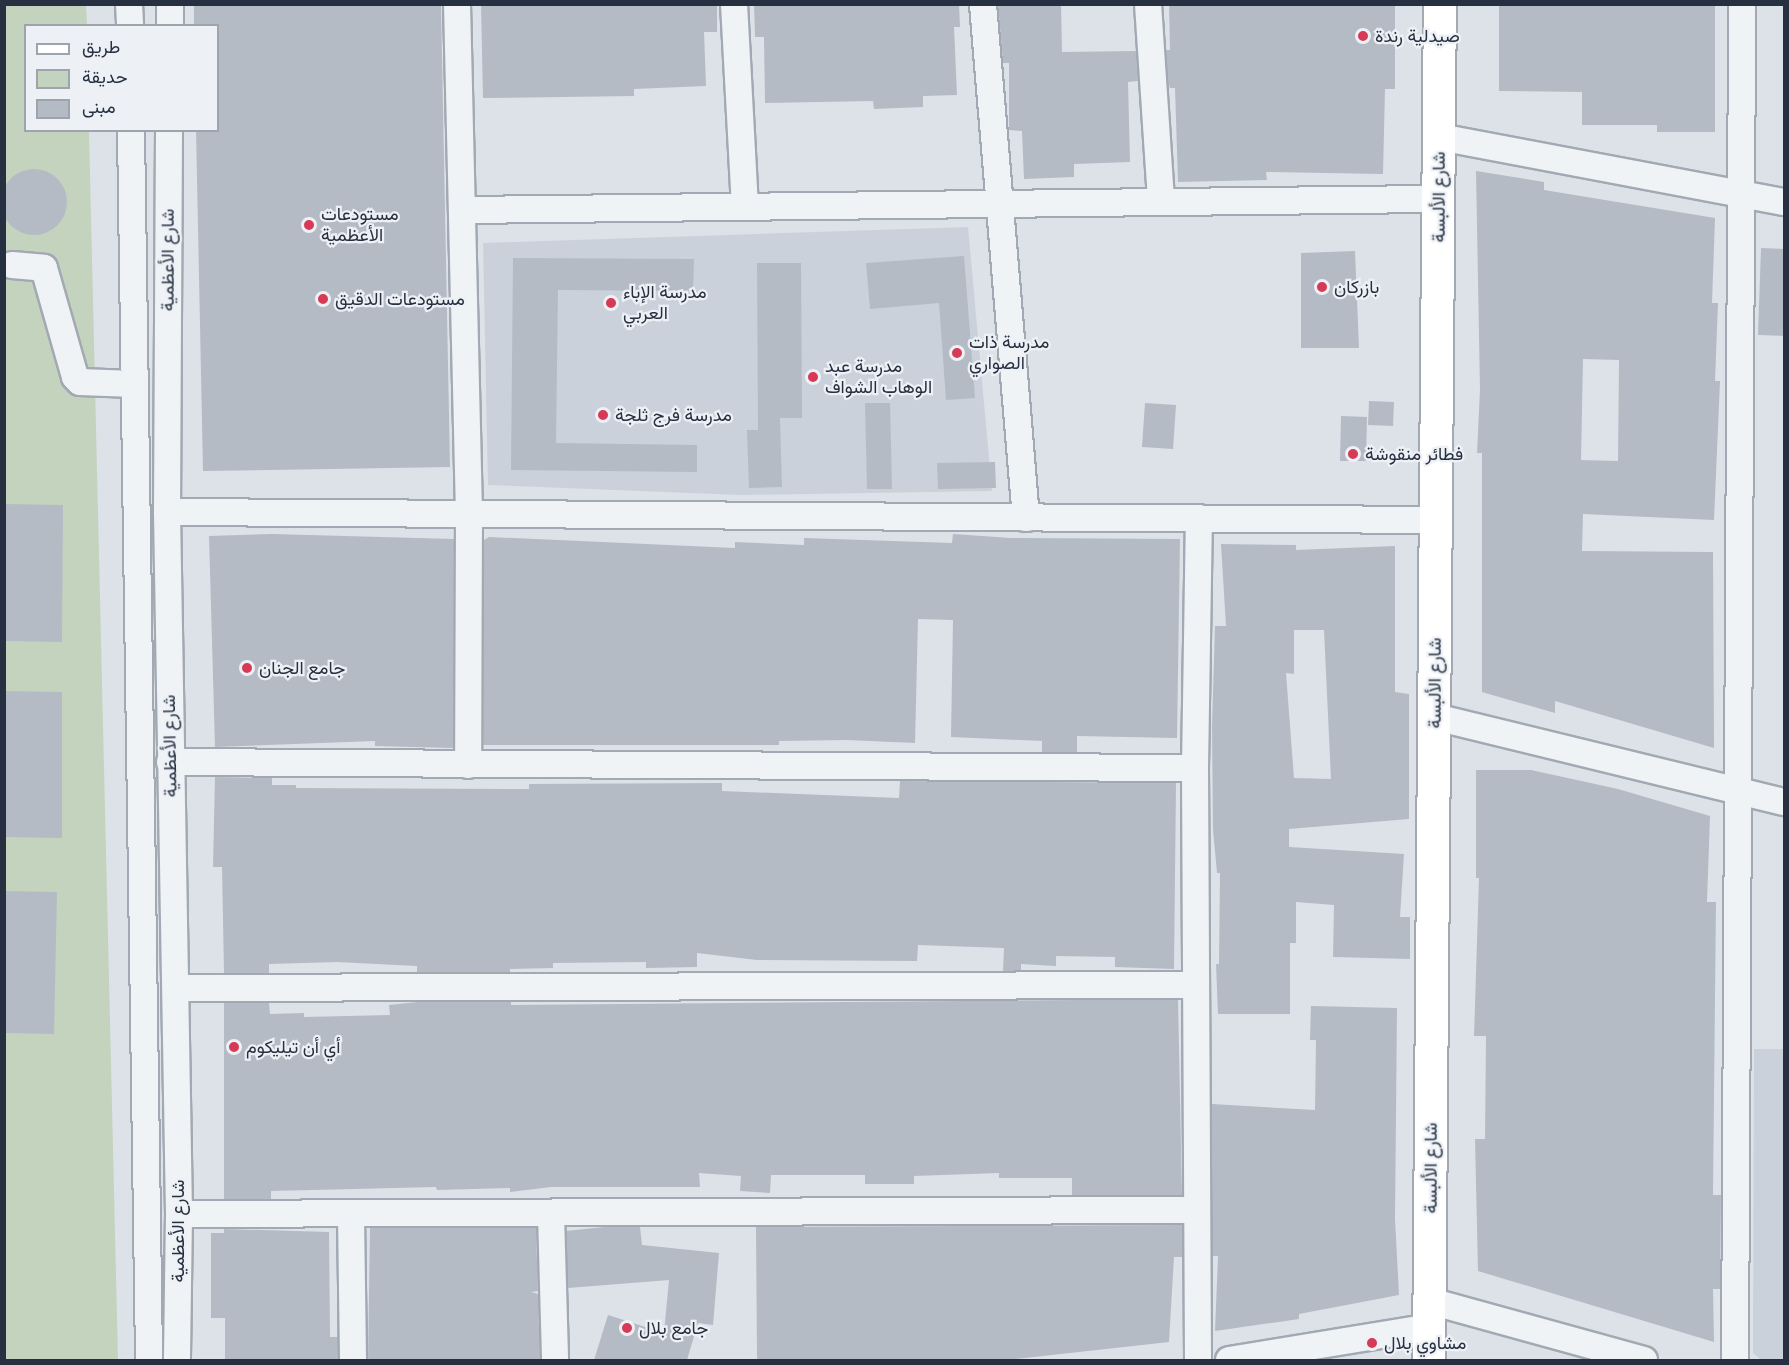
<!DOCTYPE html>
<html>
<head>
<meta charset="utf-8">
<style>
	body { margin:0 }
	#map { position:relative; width:1789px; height:1365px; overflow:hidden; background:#dde2e8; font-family:Roboto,Vazirmatn,sans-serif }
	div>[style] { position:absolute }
	.built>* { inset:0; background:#cbd1da }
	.green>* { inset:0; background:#c4d3be }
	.building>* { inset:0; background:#b4bbc5 }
	.round { border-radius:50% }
	.roads { filter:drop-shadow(2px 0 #a2a9b2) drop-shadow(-2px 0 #a2a9b2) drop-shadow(0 2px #a2a9b2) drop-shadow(0 -2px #a2a9b2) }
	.minor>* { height:26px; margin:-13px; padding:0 13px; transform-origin:13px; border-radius:13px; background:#f0f3f6 }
	.major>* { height:32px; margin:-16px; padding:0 16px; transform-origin:16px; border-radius:16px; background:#fff }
	.dots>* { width:16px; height:16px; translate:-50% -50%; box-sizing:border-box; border:3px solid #edf1f6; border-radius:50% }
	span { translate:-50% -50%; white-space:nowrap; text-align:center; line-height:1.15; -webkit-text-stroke:4.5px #edf1f6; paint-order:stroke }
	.poi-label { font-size:18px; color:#263040 }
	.left { translate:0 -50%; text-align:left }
	.street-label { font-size:18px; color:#263040 }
	.frame { position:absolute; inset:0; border:6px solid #263040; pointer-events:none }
	.legend { position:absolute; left:24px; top:24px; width:195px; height:108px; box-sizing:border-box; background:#edf1f6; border:2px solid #9da4ad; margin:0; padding:8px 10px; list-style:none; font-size:18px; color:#263040 }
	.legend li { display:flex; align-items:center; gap:12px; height:30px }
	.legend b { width:30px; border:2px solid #9da4ad }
</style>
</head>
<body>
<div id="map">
	<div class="built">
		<i style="clip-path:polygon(968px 227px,992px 491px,740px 495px,488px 485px,483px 243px)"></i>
		<i style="clip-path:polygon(1754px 1049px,1784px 1049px,1784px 1360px,1761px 1360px,1753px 1353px)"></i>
	</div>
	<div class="green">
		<i style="clip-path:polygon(5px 5px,86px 5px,87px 25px,26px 26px,26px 130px,89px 131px,118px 1360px,5px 1360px)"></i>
	</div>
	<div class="building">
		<i style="clip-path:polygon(194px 4px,441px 4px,450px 467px,203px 471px,196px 130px,218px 130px,218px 26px,194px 26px)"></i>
		<i style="clip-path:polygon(481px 4px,717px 4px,717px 32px,704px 32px,706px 86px,634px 89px,634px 96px,483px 98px)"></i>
		<i style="clip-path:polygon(754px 4px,959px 4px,960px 27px,954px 27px,957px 95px,923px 96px,923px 107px,874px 109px,873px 101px,765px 103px,764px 37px,755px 37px)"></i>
		<i style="clip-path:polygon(998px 4px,1061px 4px,1062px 52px,1136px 51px,1138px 81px,1128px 82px,1130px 162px,1074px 164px,1074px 177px,1024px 179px,1022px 131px,1009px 130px,1009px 63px,1003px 63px)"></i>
		<i style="clip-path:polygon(1169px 4px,1395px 4px,1395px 89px,1385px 89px,1383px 174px,1266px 172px,1267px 180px,1178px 182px,1175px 88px,1170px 88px,1168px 81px,1166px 50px,1170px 50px)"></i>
		<i style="clip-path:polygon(1499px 4px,1715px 4px,1715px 132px,1657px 132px,1657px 125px,1582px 125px,1582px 92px,1499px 91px)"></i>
		<i class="round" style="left:1px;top:169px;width:66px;height:66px"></i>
		<i style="clip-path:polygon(evenodd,1476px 171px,1544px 182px,1544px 190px,1715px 218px,1712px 303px,1718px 303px,1715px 381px,1720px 381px,1714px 520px,1583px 514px,1582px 551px,1713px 552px,1714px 748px,1555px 701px,1555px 713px,1482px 692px,1482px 453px,1477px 453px,1480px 390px,1476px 171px,1583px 359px,1619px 360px,1618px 461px,1581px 460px,1583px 359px)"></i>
		<i style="clip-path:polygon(1761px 248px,1785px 249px,1785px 336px,1758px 335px)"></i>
		<i style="clip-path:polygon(1355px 251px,1359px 348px,1301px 348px,1301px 253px)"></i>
		<i style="clip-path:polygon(964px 256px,975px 398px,946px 400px,939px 303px,870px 309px,866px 263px)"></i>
		<i style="clip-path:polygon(513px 258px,694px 259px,693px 291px,558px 290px,556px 443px,697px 445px,697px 472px,511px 470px)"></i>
		<i style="clip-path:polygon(757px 263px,801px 263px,802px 418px,780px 418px,782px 487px,749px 488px,747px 430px,758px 430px)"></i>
		<i style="clip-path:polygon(1369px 401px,1394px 402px,1393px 426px,1368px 425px)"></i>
		<i style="clip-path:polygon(865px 403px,890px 403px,892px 489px,867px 489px)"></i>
		<i style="clip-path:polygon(1145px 403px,1176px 405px,1173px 449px,1142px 447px)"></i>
		<i style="clip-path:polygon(1341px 416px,1367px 417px,1366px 461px,1340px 461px)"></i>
		<i style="clip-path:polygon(995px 462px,996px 488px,938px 489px,937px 463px)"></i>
		<i style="clip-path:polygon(4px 504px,63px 505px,62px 642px,4px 641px)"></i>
		<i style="clip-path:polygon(272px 534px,454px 539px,453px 748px,375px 746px,375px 741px,215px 747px,209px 536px)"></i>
		<i style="clip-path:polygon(953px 534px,1011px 538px,1180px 539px,1177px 738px,1077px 736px,1077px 752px,1042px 752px,1042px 741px,951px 737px,953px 620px,918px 619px,915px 743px,847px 740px,779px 741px,779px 745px,483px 745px,484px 540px,489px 537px,735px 548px,735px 542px,804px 545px,804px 538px,952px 543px)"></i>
		<i style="clip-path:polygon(evenodd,1221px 544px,1296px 545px,1296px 550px,1395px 546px,1395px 692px,1409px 694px,1409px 819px,1289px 829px,1289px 847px,1404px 854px,1400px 917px,1410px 917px,1410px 959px,1333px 957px,1334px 905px,1296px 902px,1296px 943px,1290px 943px,1290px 1014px,1218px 1014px,1216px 964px,1219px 964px,1220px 873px,1217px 873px,1213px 829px,1212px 727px,1215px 626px,1226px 626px,1221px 544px,1294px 630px,1324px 630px,1331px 779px,1294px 778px,1286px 673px,1294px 674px,1294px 630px)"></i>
		<i style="clip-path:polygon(4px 691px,62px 692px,62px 838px,4px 837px)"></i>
		<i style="clip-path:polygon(1476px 770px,1531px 770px,1618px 789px,1710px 816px,1707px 902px,1716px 902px,1713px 1195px,1721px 1195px,1720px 1289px,1713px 1289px,1714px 1342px,1478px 1271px,1475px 1139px,1485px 1139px,1486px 1036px,1474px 1036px,1479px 878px,1476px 878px)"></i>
		<i style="clip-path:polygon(215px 777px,272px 778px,272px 785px,296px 785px,296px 788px,529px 789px,529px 784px,722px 783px,722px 791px,899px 798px,900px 781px,1176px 783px,1174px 969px,1115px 967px,1115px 957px,1056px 956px,1056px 966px,1021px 964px,1021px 971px,1003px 971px,1004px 948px,918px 945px,917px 961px,757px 960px,697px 953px,697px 967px,646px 968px,646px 962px,553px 963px,553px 968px,510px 969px,510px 972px,417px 972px,417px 966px,337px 962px,269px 964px,269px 973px,224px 973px,222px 867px,213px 867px)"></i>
		<i style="clip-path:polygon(4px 891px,57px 892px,54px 1034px,4px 1033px)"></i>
		<i style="clip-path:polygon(1081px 1000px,1178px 1000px,1182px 1195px,1072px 1195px,1072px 1178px,999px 1178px,999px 1173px,914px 1176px,914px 1184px,865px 1184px,865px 1175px,771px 1175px,770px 1193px,740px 1191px,741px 1176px,699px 1173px,700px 1187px,551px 1187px,510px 1192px,510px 1188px,437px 1190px,436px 1187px,271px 1191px,271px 1199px,224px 1199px,224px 1003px,269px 1003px,270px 1014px,304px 1013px,304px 1017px,390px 1015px,389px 1005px,418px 1002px,511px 1002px,511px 1005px)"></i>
		<i style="clip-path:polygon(1311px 1006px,1397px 1008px,1395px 1219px,1399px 1295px,1299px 1314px,1299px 1319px,1215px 1331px,1218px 1256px,1212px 1256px,1212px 1104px,1315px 1110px,1316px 1040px,1310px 1040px)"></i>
		<i style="clip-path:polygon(1182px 1225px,1182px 1257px,1174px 1257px,1169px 1342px,1007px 1360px,757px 1360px,756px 1227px)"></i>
		<i style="clip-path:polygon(604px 1227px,640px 1227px,642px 1245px,719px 1253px,713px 1325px,698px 1323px,687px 1360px,594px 1360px,608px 1315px,664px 1333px,669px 1280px,568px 1288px,566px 1231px)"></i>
		<i style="clip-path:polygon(370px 1228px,536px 1228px,538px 1291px,531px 1292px,538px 1294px,540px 1360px,368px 1360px)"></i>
		<i style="clip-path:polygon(224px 1229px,329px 1232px,330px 1337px,338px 1337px,338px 1360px,225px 1360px,225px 1318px,211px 1318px,211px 1233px,224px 1233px)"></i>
	</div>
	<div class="roads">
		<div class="minor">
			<i style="left:129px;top:4px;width:22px;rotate:87deg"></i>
			<i style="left:457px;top:4px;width:510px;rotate:88.65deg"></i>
			<i style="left:469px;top:514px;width:251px;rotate:90.2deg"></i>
			<i style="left:734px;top:4px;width:202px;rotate:86.9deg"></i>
			<i style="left:983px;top:4px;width:516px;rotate:85.22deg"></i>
			<i style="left:1148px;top:4px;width:198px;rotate:86.2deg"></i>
			<i style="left:170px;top:26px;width:22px;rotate:-90deg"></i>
			<i style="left:131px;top:130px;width:1230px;rotate:89.16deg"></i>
			<i style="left:169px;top:130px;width:382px;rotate:90.3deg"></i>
			<i style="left:167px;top:512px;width:702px;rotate:89.02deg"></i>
			<i style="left:179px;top:1214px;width:146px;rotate:90.8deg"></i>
			<i style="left:1439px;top:137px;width:351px;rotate:10.7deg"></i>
			<i style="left:462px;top:210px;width:977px;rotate:-0.65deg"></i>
			<i style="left:12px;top:265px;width:32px;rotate:5deg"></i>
			<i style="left:44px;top:268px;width:113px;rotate:74.1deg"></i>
			<i style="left:75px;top:377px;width:7px;rotate:45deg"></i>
			<i style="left:80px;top:382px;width:54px;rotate:2.1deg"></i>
			<i style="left:167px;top:512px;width:1269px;rotate:0.36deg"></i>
			<i style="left:1435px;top:717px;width:359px;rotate:13.7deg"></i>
			<i style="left:170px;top:762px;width:1025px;rotate:0.34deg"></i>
			<i style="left:176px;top:988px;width:1020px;rotate:-0.17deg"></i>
			<i style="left:179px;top:1214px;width:1018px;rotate:-0.23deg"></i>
			<i style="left:551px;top:1214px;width:146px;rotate:88.4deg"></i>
			<i style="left:351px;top:1215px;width:145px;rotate:89.2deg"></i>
			<i style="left:1430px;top:1301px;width:222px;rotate:15.4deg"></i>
			<i style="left:1198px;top:1360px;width:592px;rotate:-90.29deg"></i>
			<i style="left:1195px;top:768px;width:250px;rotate:-89.1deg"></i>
			<i style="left:1229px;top:1360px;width:204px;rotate:-9.3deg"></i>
			<i style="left:1735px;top:1360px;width:1356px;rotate:-89.7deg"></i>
		</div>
		<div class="major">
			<i style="left:1429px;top:1360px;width:1356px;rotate:-89.54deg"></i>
		</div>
	</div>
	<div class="dots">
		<i style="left:1363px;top:36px;background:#d63a56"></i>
		<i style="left:309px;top:225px;background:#d63a56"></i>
		<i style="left:1322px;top:287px;background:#d63a56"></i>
		<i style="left:323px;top:299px;background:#d63a56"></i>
		<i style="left:611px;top:303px;background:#d63a56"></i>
		<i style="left:957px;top:353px;background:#d63a56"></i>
		<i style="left:813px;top:377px;background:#d63a56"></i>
		<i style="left:603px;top:415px;background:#d63a56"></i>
		<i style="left:1353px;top:454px;background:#d63a56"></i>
		<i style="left:247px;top:668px;background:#d63a56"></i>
		<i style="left:234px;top:1047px;background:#d63a56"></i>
		<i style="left:627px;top:1328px;background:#d63a56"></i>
		<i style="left:1372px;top:1343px;background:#d63a56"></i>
	</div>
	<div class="poi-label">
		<span class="left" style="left:1375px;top:36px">صيدلية رندة</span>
		<span class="left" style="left:321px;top:225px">مستودعات<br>الأعظمية</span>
		<span class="left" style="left:1334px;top:287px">بازركان</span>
		<span class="left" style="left:623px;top:303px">مدرسة الإباء<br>العربي</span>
		<span class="left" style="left:335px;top:299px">مستودعات الدقيق</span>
		<span class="left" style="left:969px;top:353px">مدرسة ذات<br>الصواري</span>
		<span class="left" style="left:825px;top:377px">مدرسة عبد<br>الوهاب الشواف</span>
		<span class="left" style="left:615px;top:415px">مدرسة فرج ثلجة</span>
		<span class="left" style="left:1365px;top:454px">فطائر منقوشة</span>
		<span class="left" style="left:259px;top:668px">جامع الجنان</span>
		<span class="left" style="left:246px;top:1047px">أي أن تيليكوم</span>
		<span class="left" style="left:639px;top:1328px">جامع بلال</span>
		<span class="left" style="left:1384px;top:1343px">مشاوي بلال</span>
	</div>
	<div class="street-label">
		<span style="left:1439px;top:197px;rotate:-90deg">شارع الألبسة</span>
		<span style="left:168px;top:260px;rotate:-90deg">شارع الأعظمية</span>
		<span style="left:1435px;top:683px;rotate:-90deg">شارع الألبسة</span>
		<span style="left:170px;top:746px;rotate:-91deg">شارع الأعظمية</span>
		<span style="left:1431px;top:1168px;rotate:-90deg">شارع الألبسة</span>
		<span style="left:178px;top:1231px;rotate:-90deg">شارع الأعظمية</span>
	</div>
	<div class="frame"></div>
	<ul class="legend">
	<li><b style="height:8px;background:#fff"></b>طريق</li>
	<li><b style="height:16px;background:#c4d3be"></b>حديقة</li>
	<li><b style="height:16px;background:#b4bbc5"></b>مبنى</li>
	</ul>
</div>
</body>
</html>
